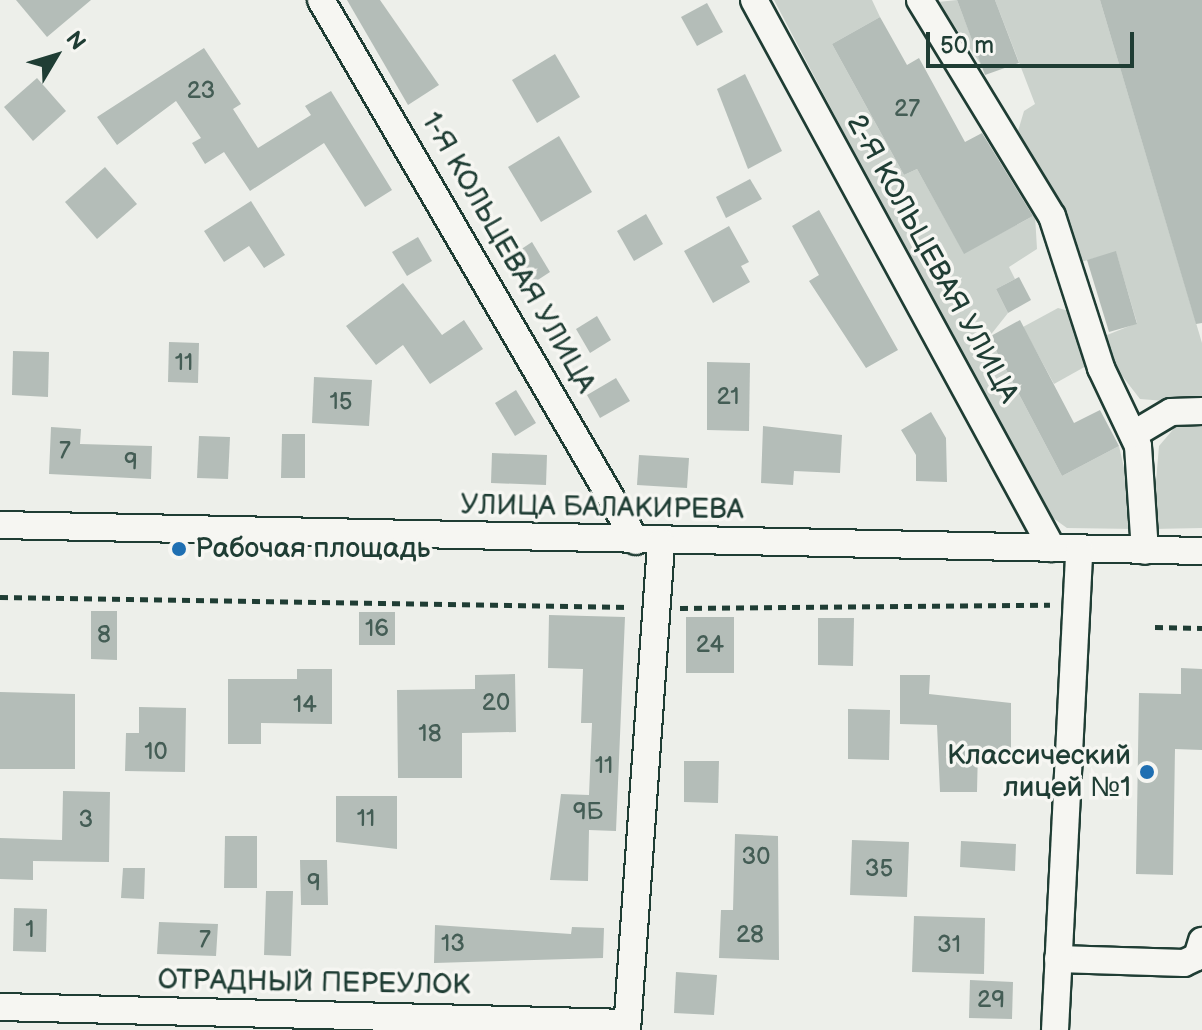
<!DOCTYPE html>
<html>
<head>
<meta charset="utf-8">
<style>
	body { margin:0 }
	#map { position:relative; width:1202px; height:1030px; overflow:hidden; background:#edefea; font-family:"Balsamiq Sans",sans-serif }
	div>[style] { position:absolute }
	.green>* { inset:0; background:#cbd2cc }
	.building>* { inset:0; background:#b4bdb8 }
	.path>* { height:5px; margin-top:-2.5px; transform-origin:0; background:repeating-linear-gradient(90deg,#1f3d34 0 8px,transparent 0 14px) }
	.roads { filter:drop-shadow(2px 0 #1f3d34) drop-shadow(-2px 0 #1f3d34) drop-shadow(0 2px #1f3d34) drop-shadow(0 -2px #1f3d34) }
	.minor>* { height:26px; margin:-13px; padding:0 13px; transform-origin:13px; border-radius:13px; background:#f6f6f2 }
	.dots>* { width:22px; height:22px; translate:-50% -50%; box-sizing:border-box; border:4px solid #f6f6f2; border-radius:50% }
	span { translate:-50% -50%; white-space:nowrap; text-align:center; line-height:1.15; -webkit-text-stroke:7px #f6f6f2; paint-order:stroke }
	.number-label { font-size:24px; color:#445d55 }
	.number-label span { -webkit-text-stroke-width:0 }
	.street-label { font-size:28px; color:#1f3d34 }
	.poi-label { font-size:28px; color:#1f3d34 }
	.left { translate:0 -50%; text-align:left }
	.right { translate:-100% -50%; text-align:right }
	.north { position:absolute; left:16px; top:16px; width:80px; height:80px; -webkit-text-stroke:6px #f6f6f2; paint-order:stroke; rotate:52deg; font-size:22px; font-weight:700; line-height:32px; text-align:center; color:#1f3d34 }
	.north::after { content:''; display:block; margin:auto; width:28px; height:36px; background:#1f3d34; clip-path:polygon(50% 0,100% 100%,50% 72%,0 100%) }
	.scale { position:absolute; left:926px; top:32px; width:208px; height:36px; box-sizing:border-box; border:4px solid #1f3d34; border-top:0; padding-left:10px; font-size:24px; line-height:28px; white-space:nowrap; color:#1f3d34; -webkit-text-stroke:6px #f6f6f2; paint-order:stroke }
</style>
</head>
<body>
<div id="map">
	<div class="green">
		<i style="clip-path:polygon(774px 0,872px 0,880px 17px,832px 44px,904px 175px,917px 169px,964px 253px,1035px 215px,1037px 249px,1009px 267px,1015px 279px,996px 289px,1008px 313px,989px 337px,1062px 476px,1119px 446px,1138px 529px,1067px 528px,1043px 511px)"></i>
		<i style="clip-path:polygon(957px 0,982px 66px,938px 2px)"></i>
		<i style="clip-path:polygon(995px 0,1100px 0,1202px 343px,1202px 404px,1140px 399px,1109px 359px,1102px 337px,1137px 323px,1116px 252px,1081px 262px,1018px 131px,1024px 111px,1035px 104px)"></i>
		<i style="clip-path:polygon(1058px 308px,1073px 312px,1088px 365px,1054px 384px,1023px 327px)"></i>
		<i style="clip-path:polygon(1202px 415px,1202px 528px,1152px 529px,1159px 446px,1176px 426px)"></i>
	</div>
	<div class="building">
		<i style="clip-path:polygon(16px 0,91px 0,47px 37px)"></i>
		<i style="clip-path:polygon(347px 0,380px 0,439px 85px,408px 105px)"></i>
		<i style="clip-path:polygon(957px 0,995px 0,1019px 63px,985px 75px)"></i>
		<i style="clip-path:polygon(1100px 0,1202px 0,1202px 323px,1196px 324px)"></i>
		<i style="clip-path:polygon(707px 3px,723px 32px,697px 46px,681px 17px)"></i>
		<i style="clip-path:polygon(880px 17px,907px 65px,919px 58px,965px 142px,982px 133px,1033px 216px,964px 254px,917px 169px,904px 175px,832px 44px)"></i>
		<i style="clip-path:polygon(204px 48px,241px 104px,233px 109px,258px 148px,311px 115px,305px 106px,331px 91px,392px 190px,365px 207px,324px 143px,250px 191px,224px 152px,205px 164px,192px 143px,201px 138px,176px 101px,117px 145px,97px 117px)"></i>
		<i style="clip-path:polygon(555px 54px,580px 97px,537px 123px,512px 80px)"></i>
		<i style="clip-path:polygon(745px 74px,782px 151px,748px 169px,717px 89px)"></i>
		<i style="clip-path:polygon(37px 78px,66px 111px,33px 141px,4px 107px)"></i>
		<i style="clip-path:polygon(559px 136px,592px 192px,541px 222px,508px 167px)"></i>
		<i style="clip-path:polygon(105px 167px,137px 204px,97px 239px,65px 202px)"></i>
		<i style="clip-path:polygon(750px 179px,762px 199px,726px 218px,716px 197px)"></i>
		<i style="clip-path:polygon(251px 201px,285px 255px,264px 268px,249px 246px,224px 262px,204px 231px)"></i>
		<i style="clip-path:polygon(819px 210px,898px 350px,866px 368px,809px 281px,819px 275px,792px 226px)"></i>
		<i style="clip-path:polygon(646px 214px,663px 244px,634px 261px,617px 231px)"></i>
		<i style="clip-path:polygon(729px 226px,749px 262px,741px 266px,750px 282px,713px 303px,684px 251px)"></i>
		<i style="clip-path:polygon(418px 237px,432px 261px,407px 276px,392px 252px)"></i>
		<i style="clip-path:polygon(532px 242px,550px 272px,527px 287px,508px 258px)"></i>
		<i style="clip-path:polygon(1116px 251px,1137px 324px,1109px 332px,1087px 260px)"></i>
		<i style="clip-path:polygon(1019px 277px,1031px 300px,1008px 313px,996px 289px)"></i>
		<i style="clip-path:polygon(403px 283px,442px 335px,464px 320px,483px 349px,430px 384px,403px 345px,376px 365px,346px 326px)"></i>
		<i style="clip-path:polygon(597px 316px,611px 340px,590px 353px,576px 329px)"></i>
		<i style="clip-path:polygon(1020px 320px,1074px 423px,1100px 410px,1119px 446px,1062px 476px,989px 337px)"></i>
		<i style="clip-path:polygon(169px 342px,199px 343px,198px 383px,168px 382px)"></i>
		<i style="clip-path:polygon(13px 351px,49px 352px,48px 397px,12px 395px)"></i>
		<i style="clip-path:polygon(707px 362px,750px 363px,749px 431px,707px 430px)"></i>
		<i style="clip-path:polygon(314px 377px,372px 380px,369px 426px,312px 423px)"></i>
		<i style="clip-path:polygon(616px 378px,630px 401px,600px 418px,587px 395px)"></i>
		<i style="clip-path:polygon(516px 390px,536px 423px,515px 436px,495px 403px)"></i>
		<i style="clip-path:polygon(931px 412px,946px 438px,947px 482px,916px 481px,916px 455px,901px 430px)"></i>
		<i style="clip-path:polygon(763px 426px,842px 435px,840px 473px,794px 471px,793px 485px,761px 483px)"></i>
		<i style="clip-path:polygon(51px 427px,81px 429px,80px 444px,152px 446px,151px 479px,49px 474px)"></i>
		<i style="clip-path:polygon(282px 434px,305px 434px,305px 478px,281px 478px)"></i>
		<i style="clip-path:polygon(199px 436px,230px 437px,228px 479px,197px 478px)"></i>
		<i style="clip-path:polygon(492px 453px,547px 455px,546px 485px,491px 483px)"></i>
		<i style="clip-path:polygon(639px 455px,689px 458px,687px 488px,637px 485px)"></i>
		<i style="clip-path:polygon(91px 611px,117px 611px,117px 660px,91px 659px)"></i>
		<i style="clip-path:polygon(359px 612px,395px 612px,395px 645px,359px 645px)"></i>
		<i style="clip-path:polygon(549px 615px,625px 617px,616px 831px,589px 830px,588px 881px,550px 880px,561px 794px,589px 795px,592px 723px,581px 723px,583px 669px,548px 668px)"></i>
		<i style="clip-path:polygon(686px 617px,734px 617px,734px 673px,686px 673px)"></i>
		<i style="clip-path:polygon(818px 618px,854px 618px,853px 666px,818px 665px)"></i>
		<i style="clip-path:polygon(1181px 668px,1202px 669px,1202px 750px,1175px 749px,1173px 875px,1136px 874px,1139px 693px,1181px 694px)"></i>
		<i style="clip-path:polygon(297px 669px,332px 669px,332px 724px,261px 723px,261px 744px,228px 744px,228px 679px,297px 679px)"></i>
		<i style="clip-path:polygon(515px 674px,516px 732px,462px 733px,462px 778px,398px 778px,397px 690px,475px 689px,475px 675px)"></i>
		<i style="clip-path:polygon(900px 675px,930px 675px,929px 694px,1011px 703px,1011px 749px,978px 749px,977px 792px,940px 792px,937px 725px,900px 724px)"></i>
		<i style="clip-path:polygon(0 692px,75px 694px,75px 769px,0 769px)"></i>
		<i style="clip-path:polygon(139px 707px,186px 708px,185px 772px,125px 771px,126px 733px,139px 733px)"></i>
		<i style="clip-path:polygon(848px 709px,890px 710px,889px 760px,848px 759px)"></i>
		<i style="clip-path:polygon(684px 761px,719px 761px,718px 803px,684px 802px)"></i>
		<i style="clip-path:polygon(63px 791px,110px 792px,109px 862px,33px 861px,33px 880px,0 879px,0 838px,62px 840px)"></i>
		<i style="clip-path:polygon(336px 796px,397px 796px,397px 849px,336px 842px)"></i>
		<i style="clip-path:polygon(735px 834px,778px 836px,779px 960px,719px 958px,721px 910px,733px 910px)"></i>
		<i style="clip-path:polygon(225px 836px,257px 836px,257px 888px,224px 888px)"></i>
		<i style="clip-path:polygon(852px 840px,909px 842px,907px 897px,850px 895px)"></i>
		<i style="clip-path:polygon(961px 841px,1016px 844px,1015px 871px,960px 867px)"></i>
		<i style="clip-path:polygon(300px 860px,327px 860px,328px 905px,301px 905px)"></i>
		<i style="clip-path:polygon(123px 868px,145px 868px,144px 899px,121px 898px)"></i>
		<i style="clip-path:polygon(266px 891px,293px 891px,291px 956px,264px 955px)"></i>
		<i style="clip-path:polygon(14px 908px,47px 909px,46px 952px,13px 951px)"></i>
		<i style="clip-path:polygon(914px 916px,985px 918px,984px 974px,912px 972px)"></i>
		<i style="clip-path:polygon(159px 922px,218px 924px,216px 956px,157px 954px)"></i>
		<i style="clip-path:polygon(435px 925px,571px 934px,572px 927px,604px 928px,603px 958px,434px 963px)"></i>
		<i style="clip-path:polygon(676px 972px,717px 975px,714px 1015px,674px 1013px)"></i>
		<i style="clip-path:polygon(970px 980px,1013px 982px,1012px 1019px,969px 1018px)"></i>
	</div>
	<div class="path">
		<i style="left:0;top:597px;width:630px;rotate:0.91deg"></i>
		<i style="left:680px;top:608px;width:370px;rotate:-0.5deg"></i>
		<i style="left:1155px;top:627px;width:47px;rotate:1.2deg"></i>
	</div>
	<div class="roads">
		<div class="minor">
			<i style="left:321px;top:0;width:626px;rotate:59.79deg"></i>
			<i style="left:754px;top:0;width:624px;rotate:61.46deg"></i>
			<i style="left:920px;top:0;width:253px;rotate:58.6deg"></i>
			<i style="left:1052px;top:216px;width:160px;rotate:72.1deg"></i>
			<i style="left:1101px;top:368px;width:86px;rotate:64.6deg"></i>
			<i style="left:1138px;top:446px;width:105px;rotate:86.2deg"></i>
			<i style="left:1134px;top:434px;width:43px;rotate:-30.7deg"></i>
			<i style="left:1171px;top:412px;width:31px;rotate:-2deg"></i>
			<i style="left:0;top:525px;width:1202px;rotate:1.24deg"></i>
			<i style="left:1058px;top:959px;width:126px;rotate:1.8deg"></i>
			<i style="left:1184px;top:963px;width:14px;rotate:-25deg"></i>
			<i style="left:1197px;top:957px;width:17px;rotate:-73deg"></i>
			<i style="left:0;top:1007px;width:627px;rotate:1.46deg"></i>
			<i style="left:627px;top:1030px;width:489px;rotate:-86deg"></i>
			<i style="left:1055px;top:1030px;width:482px;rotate:-87.1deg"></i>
		</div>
	</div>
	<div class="dots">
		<i style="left:179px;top:549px;background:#1f6fb2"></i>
		<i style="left:1147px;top:772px;background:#1f6fb2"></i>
	</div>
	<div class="number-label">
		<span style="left:201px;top:91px">23</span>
		<span style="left:907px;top:109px">27</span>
		<span style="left:184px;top:363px">11</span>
		<span style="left:728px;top:397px">21</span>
		<span style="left:341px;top:402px">15</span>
		<span style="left:65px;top:451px">7</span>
		<span style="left:131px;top:462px">9</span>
		<span style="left:377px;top:629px">16</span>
		<span style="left:104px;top:635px">8</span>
		<span style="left:710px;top:645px">24</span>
		<span style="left:496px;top:703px">20</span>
		<span style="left:305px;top:705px">14</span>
		<span style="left:430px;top:734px">18</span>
		<span style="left:156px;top:752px">10</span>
		<span style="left:604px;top:766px">11</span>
		<span style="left:588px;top:812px">9Б</span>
		<span style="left:366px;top:819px">11</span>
		<span style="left:86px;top:820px">3</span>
		<span style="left:756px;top:857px">30</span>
		<span style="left:879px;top:869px">35</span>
		<span style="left:314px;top:883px">9</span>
		<span style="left:30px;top:930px">1</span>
		<span style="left:750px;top:935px">28</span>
		<span style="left:205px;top:940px">7</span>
		<span style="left:453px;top:944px">13</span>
		<span style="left:949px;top:945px">31</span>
		<span style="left:991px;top:1000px">29</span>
	</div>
	<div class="street-label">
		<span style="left:508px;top:253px;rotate:60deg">1-Я КОЛЬЦЕВАЯ УЛИЦА</span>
		<span style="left:932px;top:259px;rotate:61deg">2-Я КОЛЬЦЕВАЯ УЛИЦА</span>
		<span style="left:602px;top:508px;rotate:1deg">УЛИЦА БАЛАКИРЕВА</span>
		<span style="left:314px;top:983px;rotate:1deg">ОТРАДНЫЙ ПЕРЕУЛОК</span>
	</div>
	<div class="poi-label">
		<span class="left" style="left:195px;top:549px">Рабочая площадь</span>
		<span class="right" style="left:1131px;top:772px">Классический<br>лицей №1</span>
	</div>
	<div class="north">N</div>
	<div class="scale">50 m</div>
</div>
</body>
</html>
